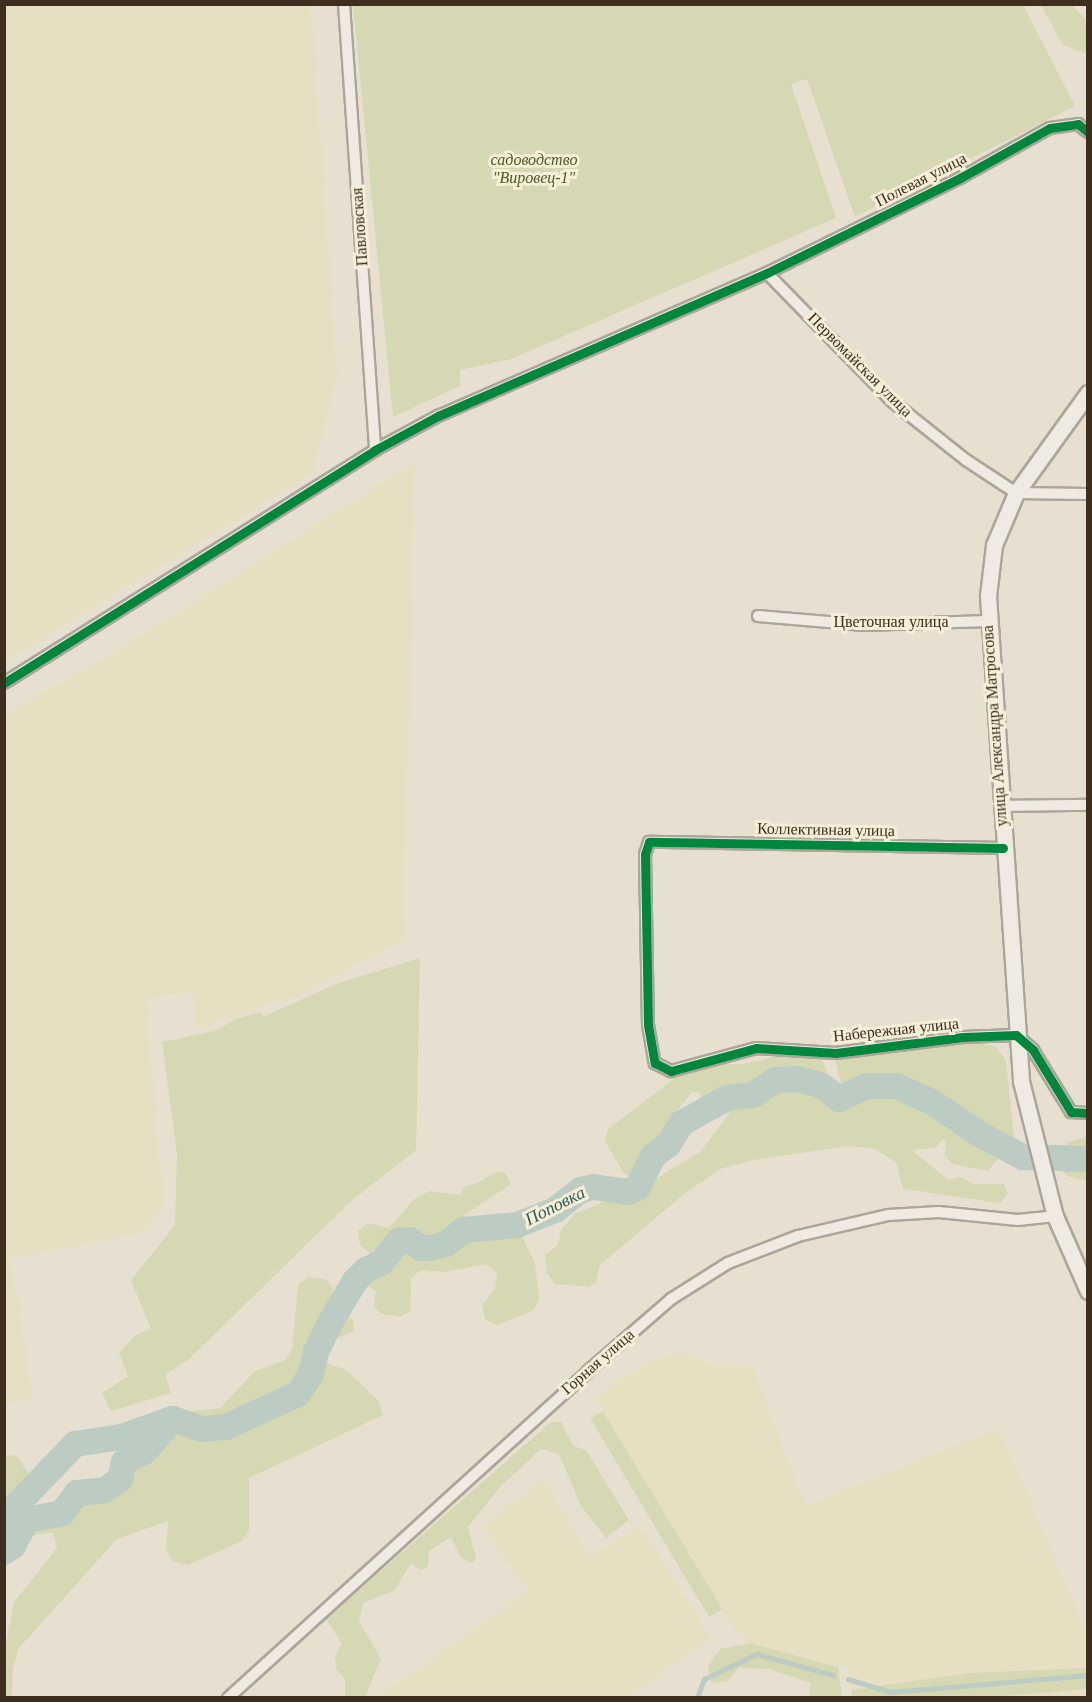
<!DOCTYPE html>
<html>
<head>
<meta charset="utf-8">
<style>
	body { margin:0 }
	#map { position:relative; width:1092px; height:1702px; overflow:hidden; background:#e7e0d1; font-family:"Times New Roman",serif }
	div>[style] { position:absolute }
	.farmland>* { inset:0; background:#e6dfc2 }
	.green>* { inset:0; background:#d6d7b3 }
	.stream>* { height:4.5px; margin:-2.25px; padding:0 2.25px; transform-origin:2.25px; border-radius:2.25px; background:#bcccc2 }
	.river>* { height:26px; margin:-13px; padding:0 13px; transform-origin:13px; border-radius:13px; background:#bcccc2 }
	.roads { filter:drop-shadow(2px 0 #ada599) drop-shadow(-2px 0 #ada599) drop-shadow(0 2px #ada599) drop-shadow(0 -2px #ada599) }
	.minor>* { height:10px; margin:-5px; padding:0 5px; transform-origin:5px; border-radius:5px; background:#efebe3 }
	.secondary>* { height:15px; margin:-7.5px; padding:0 7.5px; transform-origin:7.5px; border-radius:7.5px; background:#efebe3 }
	.cycleway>* { height:9px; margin:-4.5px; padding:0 4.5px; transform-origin:4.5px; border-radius:4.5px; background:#00873e }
	span { translate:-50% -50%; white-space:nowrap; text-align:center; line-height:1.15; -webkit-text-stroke:6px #f7eed8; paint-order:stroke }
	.park-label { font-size:16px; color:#4d5a26; font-style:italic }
	.street-label { font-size:16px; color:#3d2e20 }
	.water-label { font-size:18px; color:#2f5d5a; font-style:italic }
	.frame { position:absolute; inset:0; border:6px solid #3d2e20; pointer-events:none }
</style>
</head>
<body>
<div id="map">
	<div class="farmland">
		<i style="clip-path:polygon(5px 4px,311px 5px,337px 375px,312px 474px,5px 661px)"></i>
		<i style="clip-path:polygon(415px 462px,403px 941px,296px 996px,195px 1029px,192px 991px,146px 999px,163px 1205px,142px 1233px,11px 1259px,33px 1396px,5px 1406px,5px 715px,115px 652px)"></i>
		<i style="clip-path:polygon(686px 1352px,713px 1366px,752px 1366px,805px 1506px,999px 1428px,1083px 1625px,1087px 1636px,1087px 1668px,969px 1673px,851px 1690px,847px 1668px,750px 1643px,735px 1632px,595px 1396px,656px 1359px)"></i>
		<i style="clip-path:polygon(543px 1479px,590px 1557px,640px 1525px,711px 1638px,629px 1697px,378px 1697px,528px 1591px,482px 1527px)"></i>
		<i style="clip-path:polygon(1060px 1689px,1087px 1689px,1087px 1697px,979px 1698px)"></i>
	</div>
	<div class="green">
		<i style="clip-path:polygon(353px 5px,1023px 5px,1075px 106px,855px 217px,807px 79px,791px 84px,836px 218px,511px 359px,460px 370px,460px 386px,393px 417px)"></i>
		<i style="clip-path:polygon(1041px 5px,1072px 5px,1087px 21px,1087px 54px,1063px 45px)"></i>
		<i style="clip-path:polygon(420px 958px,416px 1150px,350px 1202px,188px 1360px,165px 1374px,171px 1393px,111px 1411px,102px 1393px,128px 1376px,119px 1353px,137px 1334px,151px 1329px,131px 1280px,175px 1225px,177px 1154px,162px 1042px,215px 1031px,236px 1019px,260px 1012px,263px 1017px,336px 984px)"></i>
		<i style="clip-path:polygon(955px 1040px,995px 1046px,1006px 1061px,1015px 1147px,1008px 1157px,999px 1157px,988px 1171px,952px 1164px,945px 1156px,946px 1141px,943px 1139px,935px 1148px,912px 1150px,948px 1180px,960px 1177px,973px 1184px,1004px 1184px,1008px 1194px,1000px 1203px,903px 1189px,896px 1162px,875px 1149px,849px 1146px,753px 1160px,720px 1169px,684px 1194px,600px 1265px,596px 1282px,589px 1287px,555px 1284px,547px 1273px,545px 1255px,558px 1245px,561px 1230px,575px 1214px,652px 1181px,700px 1152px,729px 1114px,730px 1102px,724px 1097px,704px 1102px,699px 1092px,692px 1092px,671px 1118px,668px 1134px,637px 1176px,624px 1174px,605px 1141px,608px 1129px,675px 1078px,716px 1064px,742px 1064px,783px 1055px,821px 1059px,827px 1070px,817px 1086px,820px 1093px,841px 1100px,874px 1091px,878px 1085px,873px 1078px,862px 1078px,849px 1087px,842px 1087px,835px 1060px)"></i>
		<i style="clip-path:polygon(1087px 1137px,1087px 1181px,1067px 1176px,1059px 1168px,1067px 1142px)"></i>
		<i style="clip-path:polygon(496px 1172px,506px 1173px,511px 1184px,464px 1215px,464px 1224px,494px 1217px,521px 1234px,535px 1263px,539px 1299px,533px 1311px,496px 1325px,485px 1319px,482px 1305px,495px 1288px,497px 1274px,486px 1264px,444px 1272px,421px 1270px,411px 1278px,410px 1311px,400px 1317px,381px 1314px,374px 1307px,376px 1292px,367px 1285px,367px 1276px,375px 1267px,374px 1257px,360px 1245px,358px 1231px,368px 1223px,389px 1228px,413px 1200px,429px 1191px,460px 1195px,464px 1186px,478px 1183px)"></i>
		<i style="clip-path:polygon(309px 1277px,327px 1280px,335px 1292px,335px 1308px,353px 1320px,354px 1331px,318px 1347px,318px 1361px,345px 1369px,378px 1400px,383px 1415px,249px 1478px,249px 1530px,242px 1541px,188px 1565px,173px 1561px,166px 1549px,168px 1521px,117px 1539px,19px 1648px,13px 1668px,12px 1697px,5px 1697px,5px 1649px,14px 1602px,57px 1548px,53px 1532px,23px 1537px,18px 1531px,21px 1520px,87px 1503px,115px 1487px,184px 1412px,220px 1408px,255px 1371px,285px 1360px,292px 1349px,298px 1285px)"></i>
		<i style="clip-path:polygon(603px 1411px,722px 1609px,709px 1617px,590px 1418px)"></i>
		<i style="clip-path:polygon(551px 1422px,561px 1422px,573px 1446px,586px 1450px,629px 1520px,606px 1538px,581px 1506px,559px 1454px,541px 1449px,499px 1488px,468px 1527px,476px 1558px,472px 1563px,461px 1558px,451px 1537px,429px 1551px,428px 1566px,421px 1570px,411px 1563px,394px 1591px,363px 1603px,359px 1621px,381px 1659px,365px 1697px,345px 1697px,345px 1680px,336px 1669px,335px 1657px,342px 1644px,326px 1619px)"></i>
		<i style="clip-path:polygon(16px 1455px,35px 1483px,5px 1517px,5px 1456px)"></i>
		<i style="clip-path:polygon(750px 1643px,838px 1667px,842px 1697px,809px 1697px,811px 1683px,769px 1669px,738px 1668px,728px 1681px,712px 1683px,708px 1667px,720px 1649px)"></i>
		<i style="clip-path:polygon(1087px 1668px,1087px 1689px,979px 1698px,852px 1697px,851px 1690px,969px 1673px)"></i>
	</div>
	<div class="stream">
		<i style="left:848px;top:1679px;width:45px;rotate:16.8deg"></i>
		<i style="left:891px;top:1692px;width:198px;rotate:-4.9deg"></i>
		<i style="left:697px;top:1698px;width:20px;rotate:-70deg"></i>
		<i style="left:704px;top:1679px;width:59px;rotate:-25.3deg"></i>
		<i style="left:757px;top:1654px;width:79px;rotate:15.4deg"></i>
	</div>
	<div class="river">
		<i style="left:4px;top:1518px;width:103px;rotate:-46.2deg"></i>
		<i style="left:75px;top:1444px;width:48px;rotate:-8.5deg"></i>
		<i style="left:122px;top:1437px;width:53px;rotate:-19.8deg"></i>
		<i style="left:4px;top:1552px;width:11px;rotate:-34deg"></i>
		<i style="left:13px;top:1546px;width:30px;rotate:-62deg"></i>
		<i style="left:27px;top:1520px;width:36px;rotate:-11deg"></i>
		<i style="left:62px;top:1513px;width:25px;rotate:-53deg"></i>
		<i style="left:77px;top:1493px;width:28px;rotate:-6deg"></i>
		<i style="left:105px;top:1490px;width:19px;rotate:-36deg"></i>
		<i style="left:120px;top:1479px;width:17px;rotate:-77deg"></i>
		<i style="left:124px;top:1462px;width:22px;rotate:-27deg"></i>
		<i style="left:144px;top:1452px;width:44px;rotate:-48.7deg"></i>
		<i style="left:173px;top:1419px;width:31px;rotate:19deg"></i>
		<i style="left:202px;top:1429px;width:24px;rotate:-5deg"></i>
		<i style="left:226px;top:1427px;width:79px;rotate:-24.6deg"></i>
		<i style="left:298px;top:1394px;width:24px;rotate:-57deg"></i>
		<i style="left:311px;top:1374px;width:23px;rotate:-77deg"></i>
		<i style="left:316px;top:1352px;width:32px;rotate:-64deg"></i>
		<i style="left:330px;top:1323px;width:49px;rotate:-59.2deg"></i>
		<i style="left:355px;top:1281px;width:16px;rotate:-45deg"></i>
		<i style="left:366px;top:1270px;width:17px;rotate:-25deg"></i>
		<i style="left:381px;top:1263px;width:28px;rotate:-51deg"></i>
		<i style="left:399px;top:1241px;width:11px;rotate:-5deg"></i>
		<i style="left:410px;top:1240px;width:14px;rotate:36deg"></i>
		<i style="left:421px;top:1248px;width:9px"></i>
		<i style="left:430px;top:1248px;width:16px;rotate:-14deg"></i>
		<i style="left:446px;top:1244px;width:23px;rotate:-38deg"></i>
		<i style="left:464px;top:1230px;width:53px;rotate:-5.4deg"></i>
		<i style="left:517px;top:1225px;width:41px;rotate:-21.5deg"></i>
		<i style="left:555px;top:1210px;width:33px;rotate:-38deg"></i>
		<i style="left:581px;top:1190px;width:12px;rotate:-14deg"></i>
		<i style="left:593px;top:1187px;width:35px;rotate:8deg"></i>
		<i style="left:628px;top:1192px;width:10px;rotate:-24deg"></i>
		<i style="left:637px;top:1188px;width:36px;rotate:-63deg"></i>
		<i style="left:653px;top:1156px;width:19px;rotate:-36deg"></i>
		<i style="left:668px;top:1145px;width:26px;rotate:-58deg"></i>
		<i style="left:682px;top:1123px;width:51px;rotate:-29.1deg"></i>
		<i style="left:727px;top:1098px;width:26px;rotate:-7deg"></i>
		<i style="left:753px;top:1095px;width:27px;rotate:-34deg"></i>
		<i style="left:775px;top:1080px;width:23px;rotate:-2deg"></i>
		<i style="left:798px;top:1079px;width:24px;rotate:15deg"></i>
		<i style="left:821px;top:1085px;width:23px;rotate:38deg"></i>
		<i style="left:839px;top:1099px;width:31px;rotate:-25deg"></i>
		<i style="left:867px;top:1086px;width:29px"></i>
		<i style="left:896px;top:1086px;width:39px;rotate:24deg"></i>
		<i style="left:932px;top:1102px;width:57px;rotate:34.2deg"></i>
		<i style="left:979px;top:1134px;width:50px;rotate:27.6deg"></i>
		<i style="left:1023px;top:1157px;width:65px;rotate:1.8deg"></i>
	</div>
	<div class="roads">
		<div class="minor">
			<i style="left:344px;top:4px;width:447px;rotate:86deg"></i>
			<i style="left:767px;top:273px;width:180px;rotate:45.7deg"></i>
			<i style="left:893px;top:402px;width:93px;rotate:38.5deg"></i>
			<i style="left:966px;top:460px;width:60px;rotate:33.4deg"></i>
			<i style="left:1016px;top:493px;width:72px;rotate:0.8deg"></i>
			<i style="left:758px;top:616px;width:106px;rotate:4.9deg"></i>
			<i style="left:864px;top:625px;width:124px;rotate:-1.8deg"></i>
			<i style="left:4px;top:683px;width:438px;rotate:-32.1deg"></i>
			<i style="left:375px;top:450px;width:72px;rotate:-28.4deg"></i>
			<i style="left:438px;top:416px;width:359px;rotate:-23.5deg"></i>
			<i style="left:767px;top:273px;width:215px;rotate:-26.2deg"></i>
			<i style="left:960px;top:178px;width:103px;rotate:-29.1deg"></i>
			<i style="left:1050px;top:128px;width:28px;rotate:-8deg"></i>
			<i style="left:1078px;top:124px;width:13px;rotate:39deg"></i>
			<i style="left:1000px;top:806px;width:88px;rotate:-0.7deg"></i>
			<i style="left:1003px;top:848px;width:354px;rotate:-179deg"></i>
			<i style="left:649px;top:842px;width:13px;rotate:108deg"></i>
			<i style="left:645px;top:854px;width:171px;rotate:89deg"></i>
			<i style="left:648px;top:1025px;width:39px;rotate:80deg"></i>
			<i style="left:655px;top:1063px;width:18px;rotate:27deg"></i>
			<i style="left:671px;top:1071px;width:88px;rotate:-15.1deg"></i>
			<i style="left:756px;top:1048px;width:80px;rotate:3.6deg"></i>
			<i style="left:836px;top:1053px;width:128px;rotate:-7.2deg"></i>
			<i style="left:963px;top:1037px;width:53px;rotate:-2.2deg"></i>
			<i style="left:1016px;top:1035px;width:23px;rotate:41deg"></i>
			<i style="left:1033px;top:1050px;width:73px;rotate:58.5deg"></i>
			<i style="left:1071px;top:1112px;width:17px;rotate:3deg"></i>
			<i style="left:228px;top:1698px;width:486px;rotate:-42.2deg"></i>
			<i style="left:588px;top:1371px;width:110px;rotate:-40.9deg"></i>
			<i style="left:671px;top:1299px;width:67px;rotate:-32.3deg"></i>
			<i style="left:728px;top:1263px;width:75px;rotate:-21.1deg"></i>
			<i style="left:798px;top:1236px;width:92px;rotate:-13.1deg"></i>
			<i style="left:888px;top:1215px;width:51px;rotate:-3.4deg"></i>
			<i style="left:939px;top:1212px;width:79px;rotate:5.8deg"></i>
			<i style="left:1018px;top:1220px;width:37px;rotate:-6deg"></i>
		</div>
		<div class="secondary">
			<i style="left:1088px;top:393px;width:123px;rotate:125.8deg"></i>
			<i style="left:1016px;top:493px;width:56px;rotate:112.9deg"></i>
			<i style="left:994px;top:545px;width:51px;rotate:96.7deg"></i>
			<i style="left:988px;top:596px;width:486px;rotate:86.1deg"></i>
			<i style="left:1021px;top:1081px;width:139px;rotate:75.9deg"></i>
			<i style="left:1055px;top:1216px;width:82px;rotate:66.3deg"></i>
		</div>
	</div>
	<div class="cycleway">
		<i style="left:4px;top:683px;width:438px;rotate:-32.1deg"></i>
		<i style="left:375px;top:450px;width:72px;rotate:-28.4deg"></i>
		<i style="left:438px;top:416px;width:359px;rotate:-23.5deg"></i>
		<i style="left:767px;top:273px;width:215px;rotate:-26.2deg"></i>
		<i style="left:960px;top:178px;width:103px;rotate:-29.1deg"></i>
		<i style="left:1050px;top:128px;width:28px;rotate:-8deg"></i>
		<i style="left:1078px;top:124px;width:13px;rotate:39deg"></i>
		<i style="left:1003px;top:848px;width:354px;rotate:-179deg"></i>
		<i style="left:649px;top:842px;width:13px;rotate:108deg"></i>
		<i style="left:645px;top:854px;width:171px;rotate:89deg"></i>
		<i style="left:648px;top:1025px;width:39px;rotate:80deg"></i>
		<i style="left:655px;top:1063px;width:18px;rotate:27deg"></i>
		<i style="left:671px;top:1071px;width:88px;rotate:-15.1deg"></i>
		<i style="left:756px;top:1048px;width:80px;rotate:3.6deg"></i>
		<i style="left:836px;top:1053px;width:128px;rotate:-7.2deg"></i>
		<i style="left:963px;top:1037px;width:53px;rotate:-2.2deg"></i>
		<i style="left:1016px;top:1035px;width:23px;rotate:41deg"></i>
		<i style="left:1033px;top:1050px;width:73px;rotate:58.5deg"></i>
		<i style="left:1071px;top:1112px;width:17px;rotate:3deg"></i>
	</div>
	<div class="park-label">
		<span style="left:534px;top:169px">садоводство<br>"Вировец-1"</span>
	</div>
	<div class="street-label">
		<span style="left:921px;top:180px;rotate:-27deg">Полевая улица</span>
		<span style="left:360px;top:227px;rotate:-94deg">Павловская</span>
		<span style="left:860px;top:365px;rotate:45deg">Первомайская улица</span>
		<span style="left:891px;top:622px">Цветочная улица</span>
		<span style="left:995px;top:726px;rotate:-94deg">улица Александра Матросова</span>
		<span style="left:826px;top:830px;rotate:1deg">Коллективная улица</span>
		<span style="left:896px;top:1030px;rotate:-6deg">Набережная улица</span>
		<span style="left:598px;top:1362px;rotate:-41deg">Горная улица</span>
	</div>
	<div class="water-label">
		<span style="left:555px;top:1206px;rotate:-27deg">Поповка</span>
	</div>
	<div class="frame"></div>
</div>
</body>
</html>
